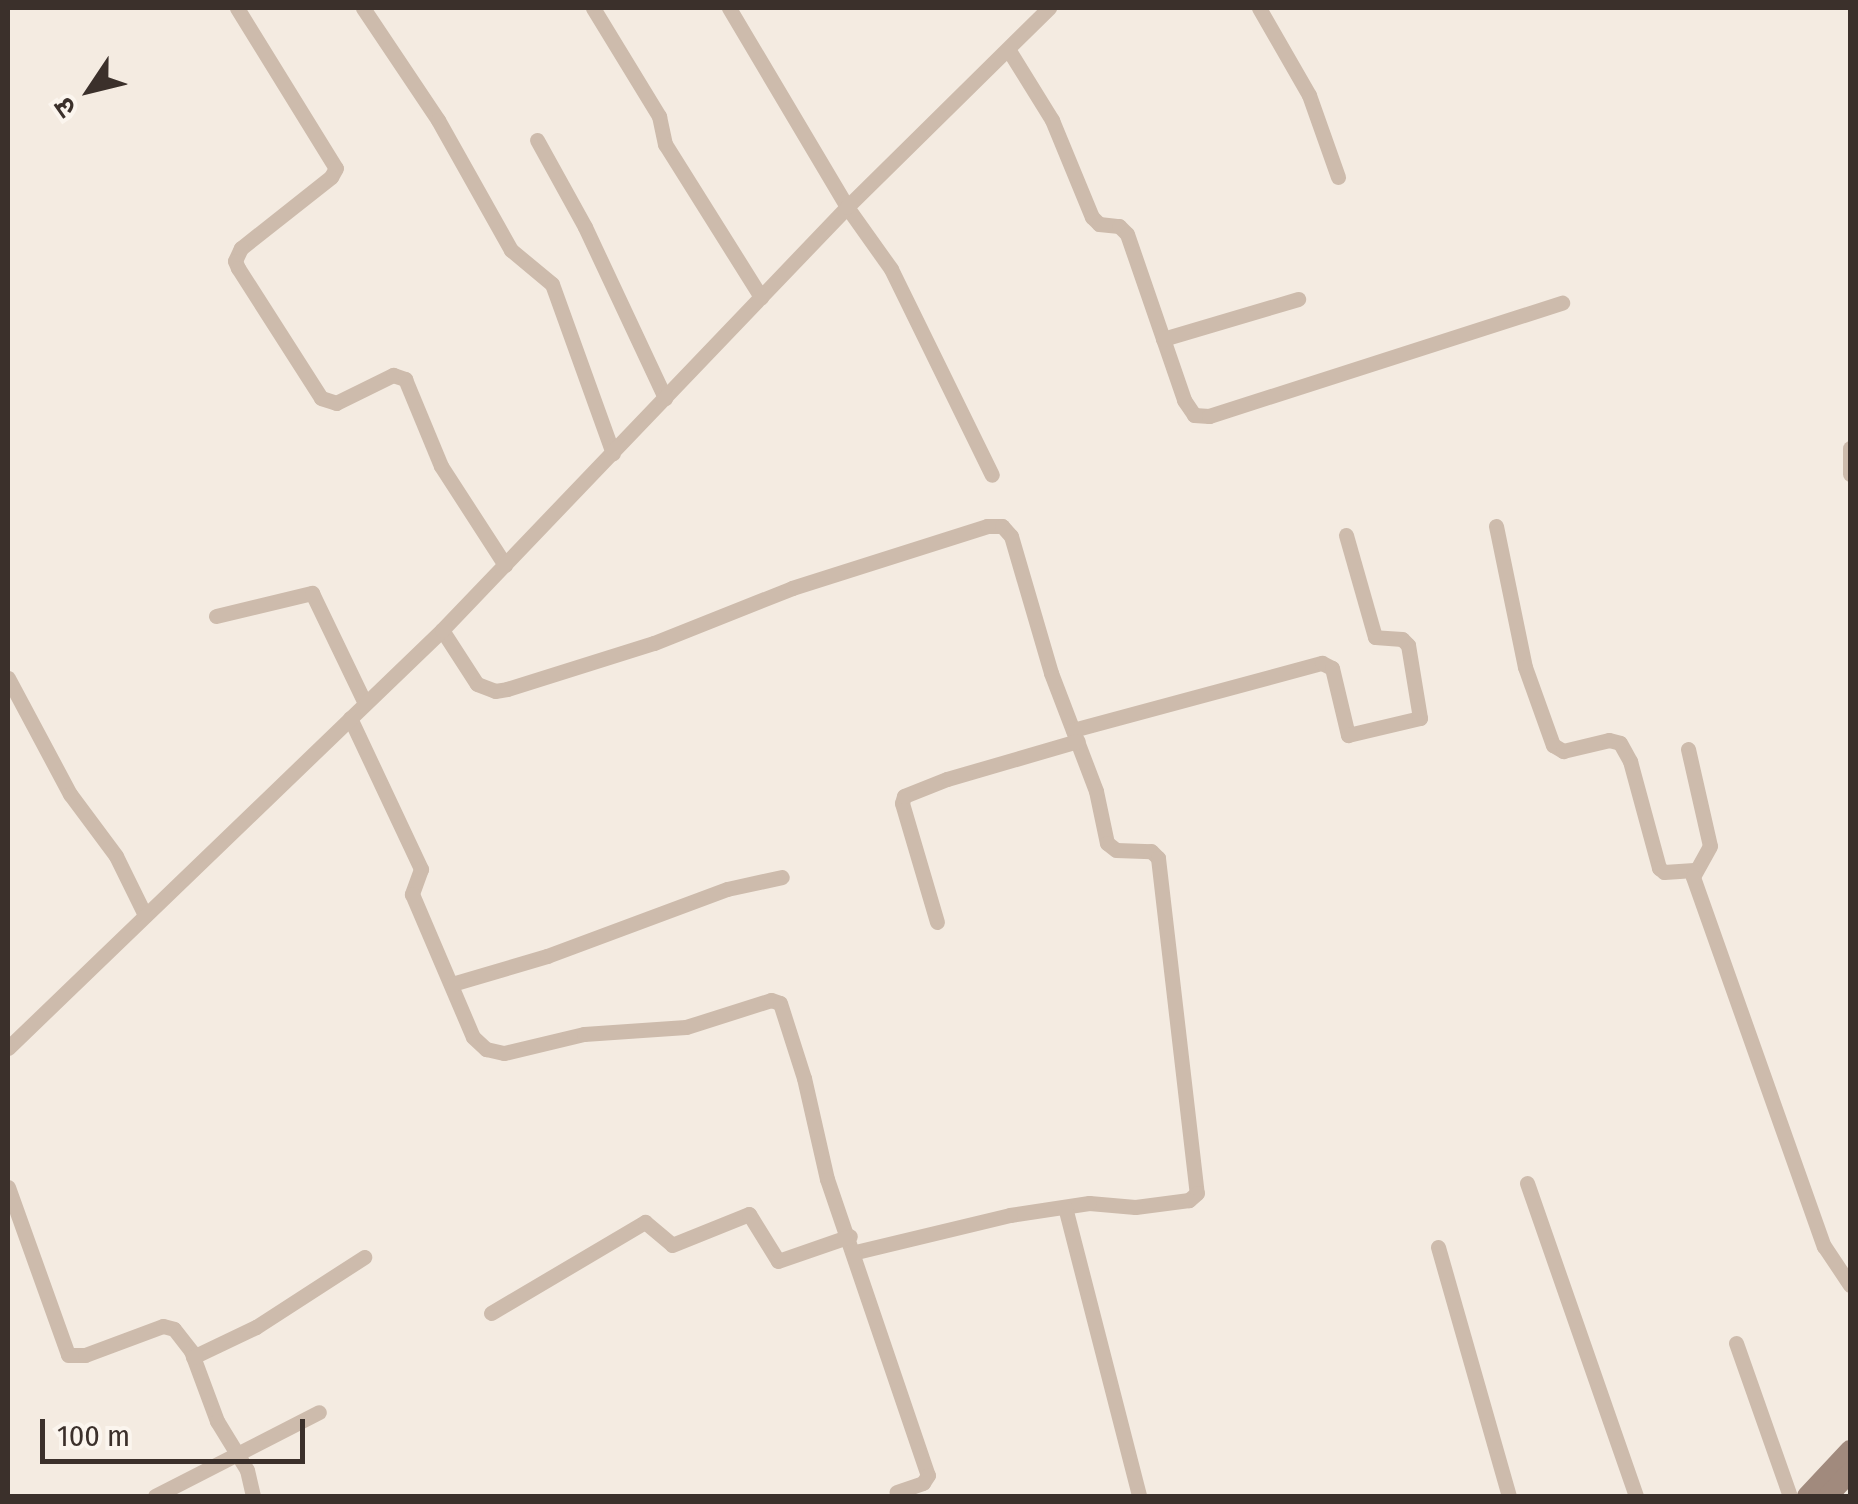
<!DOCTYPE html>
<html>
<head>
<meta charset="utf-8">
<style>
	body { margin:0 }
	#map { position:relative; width:1858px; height:1504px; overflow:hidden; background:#f4ebe1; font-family:"Fira Sans Condensed","Noto Sans Devanagari",sans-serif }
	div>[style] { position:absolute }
	.street>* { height:15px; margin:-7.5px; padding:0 7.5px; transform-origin:7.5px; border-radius:7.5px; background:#cdbbac }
	.secondary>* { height:20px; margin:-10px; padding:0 10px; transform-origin:10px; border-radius:10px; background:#a18a7d }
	span { translate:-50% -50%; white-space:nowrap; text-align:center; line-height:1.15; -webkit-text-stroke:8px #fbf5ee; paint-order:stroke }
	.frame { position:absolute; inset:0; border:10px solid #3b302b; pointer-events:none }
	.north { position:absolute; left:40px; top:40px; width:100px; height:100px; -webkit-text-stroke:8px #fbf5ee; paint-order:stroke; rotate:235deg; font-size:28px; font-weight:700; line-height:40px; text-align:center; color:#3b302b }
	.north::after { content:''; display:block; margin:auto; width:35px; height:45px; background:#3b302b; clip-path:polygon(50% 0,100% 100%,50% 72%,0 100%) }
	.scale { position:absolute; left:40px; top:1419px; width:265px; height:45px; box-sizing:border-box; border:5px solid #3b302b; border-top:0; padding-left:12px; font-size:30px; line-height:35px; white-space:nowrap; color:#3b302b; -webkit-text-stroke:8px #fbf5ee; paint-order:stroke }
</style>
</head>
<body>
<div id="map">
	<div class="street">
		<i style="left:237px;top:8px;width:188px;rotate:58.3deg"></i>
		<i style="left:336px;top:168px;width:10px;rotate:119deg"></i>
		<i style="left:331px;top:177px;width:115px;rotate:141.7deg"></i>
		<i style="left:241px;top:248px;width:14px;rotate:115deg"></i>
		<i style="left:235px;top:261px;width:8px;rotate:67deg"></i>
		<i style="left:238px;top:268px;width:154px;rotate:57.4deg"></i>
		<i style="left:321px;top:398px;width:16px;rotate:18deg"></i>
		<i style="left:336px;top:403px;width:64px;rotate:-26.2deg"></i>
		<i style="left:393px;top:375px;width:13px;rotate:18deg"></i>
		<i style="left:405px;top:379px;width:94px;rotate:67.5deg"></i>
		<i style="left:441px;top:466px;width:118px;rotate:57.1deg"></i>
		<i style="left:363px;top:8px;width:135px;rotate:56.2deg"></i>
		<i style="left:438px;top:120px;width:149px;rotate:60.7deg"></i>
		<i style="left:511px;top:250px;width:53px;rotate:39.7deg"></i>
		<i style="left:552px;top:284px;width:180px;rotate:70.2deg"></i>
		<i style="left:593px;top:8px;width:127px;rotate:58.6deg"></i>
		<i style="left:659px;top:116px;width:29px;rotate:78deg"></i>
		<i style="left:665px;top:144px;width:181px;rotate:57.9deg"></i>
		<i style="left:729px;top:8px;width:231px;rotate:59.3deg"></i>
		<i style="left:847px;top:207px;width:76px;rotate:54.6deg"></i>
		<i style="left:891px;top:269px;width:229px;rotate:63.9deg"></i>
		<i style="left:1259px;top:8px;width:100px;rotate:60.1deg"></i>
		<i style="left:1309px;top:95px;width:87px;rotate:70.5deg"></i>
		<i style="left:1008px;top:49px;width:84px;rotate:58.2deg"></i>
		<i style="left:1052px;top:120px;width:105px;rotate:67.6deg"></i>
		<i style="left:1092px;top:217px;width:10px;rotate:45deg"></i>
		<i style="left:1099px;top:224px;width:20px;rotate:6deg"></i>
		<i style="left:1119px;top:226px;width:11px;rotate:45deg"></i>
		<i style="left:1127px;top:234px;width:176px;rotate:71deg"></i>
		<i style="left:1184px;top:400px;width:18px;rotate:56deg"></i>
		<i style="left:1194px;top:415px;width:15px;rotate:4deg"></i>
		<i style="left:1209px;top:416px;width:371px;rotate:-17.8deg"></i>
		<i style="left:537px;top:140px;width:99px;rotate:61.1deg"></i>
		<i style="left:585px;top:227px;width:189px;rotate:64.9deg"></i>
		<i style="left:1163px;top:339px;width:141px;rotate:-16.5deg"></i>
		<i style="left:1850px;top:448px;width:26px;rotate:90deg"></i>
		<i style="left:1496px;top:526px;width:144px;rotate:78.4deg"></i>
		<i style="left:1525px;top:667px;width:83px;rotate:70.3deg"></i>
		<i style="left:1553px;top:745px;width:12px;rotate:31deg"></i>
		<i style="left:1563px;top:751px;width:47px;rotate:-13.4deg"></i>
		<i style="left:1609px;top:740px;width:11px;rotate:15deg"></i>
		<i style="left:1620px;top:743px;width:21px;rotate:61deg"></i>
		<i style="left:1630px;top:761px;width:111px;rotate:74.8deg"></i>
		<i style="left:1659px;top:868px;width:6px;rotate:39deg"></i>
		<i style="left:1664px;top:872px;width:30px;rotate:-4deg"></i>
		<i style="left:216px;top:616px;width:99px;rotate:-13.5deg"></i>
		<i style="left:312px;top:593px;width:122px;rotate:64.3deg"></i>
		<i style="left:442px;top:630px;width:64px;rotate:57.1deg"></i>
		<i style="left:477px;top:684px;width:19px;rotate:21deg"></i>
		<i style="left:495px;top:691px;width:12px;rotate:-9deg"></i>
		<i style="left:507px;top:689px;width:154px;rotate:-17.4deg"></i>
		<i style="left:654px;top:643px;width:149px;rotate:-21.7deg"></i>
		<i style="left:792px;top:588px;width:205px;rotate:-17.6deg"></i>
		<i style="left:987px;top:526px;width:15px"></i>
		<i style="left:1002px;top:526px;width:13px;rotate:48deg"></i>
		<i style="left:1011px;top:536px;width:143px;rotate:73.7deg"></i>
		<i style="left:1051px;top:673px;width:126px;rotate:69.1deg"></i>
		<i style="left:1096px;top:791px;width:53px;rotate:78.1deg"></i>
		<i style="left:1107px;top:843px;width:11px;rotate:38deg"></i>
		<i style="left:1116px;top:850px;width:35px;rotate:2deg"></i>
		<i style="left:1151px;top:851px;width:10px;rotate:45deg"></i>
		<i style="left:1158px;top:858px;width:337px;rotate:83.4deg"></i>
		<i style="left:1197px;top:1193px;width:11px;rotate:139deg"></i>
		<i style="left:1189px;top:1200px;width:54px;rotate:172.6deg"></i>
		<i style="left:1135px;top:1207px;width:46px;rotate:-175deg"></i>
		<i style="left:1089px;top:1203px;width:80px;rotate:171.4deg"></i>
		<i style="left:1010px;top:1215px;width:158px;rotate:166.5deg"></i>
		<i style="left:8px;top:678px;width:132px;rotate:61.9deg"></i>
		<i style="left:70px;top:794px;width:77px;rotate:53.4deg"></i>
		<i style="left:116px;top:856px;width:66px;rotate:63.8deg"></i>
		<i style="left:350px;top:718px;width:167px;rotate:64.8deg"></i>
		<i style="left:421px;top:869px;width:27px;rotate:110deg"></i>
		<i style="left:412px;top:894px;width:155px;rotate:66.9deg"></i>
		<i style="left:473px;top:1037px;width:18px;rotate:43deg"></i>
		<i style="left:486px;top:1049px;width:18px;rotate:13deg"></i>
		<i style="left:504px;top:1053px;width:82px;rotate:-13.4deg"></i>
		<i style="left:584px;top:1034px;width:102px;rotate:-3.9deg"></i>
		<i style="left:686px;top:1027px;width:89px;rotate:-17.6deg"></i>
		<i style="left:771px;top:1000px;width:9px;rotate:18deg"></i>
		<i style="left:780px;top:1003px;width:79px;rotate:72.3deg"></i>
		<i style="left:804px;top:1078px;width:104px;rotate:77.2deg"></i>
		<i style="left:827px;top:1179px;width:313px;rotate:71.2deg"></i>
		<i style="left:928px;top:1475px;width:9px;rotate:122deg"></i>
		<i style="left:923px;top:1483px;width:28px;rotate:161deg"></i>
		<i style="left:1073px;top:730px;width:258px;rotate:-15.1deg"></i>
		<i style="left:1322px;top:663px;width:11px;rotate:27deg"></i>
		<i style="left:1332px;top:668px;width:69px;rotate:76.6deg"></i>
		<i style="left:1348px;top:735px;width:74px;rotate:-13.3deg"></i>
		<i style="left:1420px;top:718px;width:74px;rotate:-99.3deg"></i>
		<i style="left:1408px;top:645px;width:8px;rotate:-135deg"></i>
		<i style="left:1402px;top:639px;width:27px;rotate:-176deg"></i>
		<i style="left:1375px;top:637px;width:106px;rotate:-105.9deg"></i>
		<i style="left:1688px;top:749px;width:99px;rotate:77.2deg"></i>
		<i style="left:1710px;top:846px;width:35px;rotate:119deg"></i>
		<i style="left:1693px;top:877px;width:392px;rotate:70.5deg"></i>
		<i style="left:1824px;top:1246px;width:47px;rotate:56.3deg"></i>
		<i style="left:937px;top:922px;width:124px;rotate:-106.4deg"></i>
		<i style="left:902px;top:803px;width:7px;rotate:-74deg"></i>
		<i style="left:904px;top:796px;width:46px;rotate:-21.6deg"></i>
		<i style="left:947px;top:779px;width:136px;rotate:-16.2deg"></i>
		<i style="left:452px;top:984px;width:99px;rotate:-16.4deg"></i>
		<i style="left:547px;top:956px;width:192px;rotate:-20.4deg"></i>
		<i style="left:727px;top:889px;width:56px;rotate:-12.3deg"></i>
		<i style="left:8px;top:1048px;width:603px;rotate:-43.92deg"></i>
		<i style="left:442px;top:630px;width:586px;rotate:-46.25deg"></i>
		<i style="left:847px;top:207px;width:284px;rotate:-44.6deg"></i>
		<i style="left:1527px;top:1183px;width:331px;rotate:70.8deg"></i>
		<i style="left:8px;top:1187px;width:178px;rotate:70.3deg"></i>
		<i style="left:68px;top:1355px;width:17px"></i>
		<i style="left:85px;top:1355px;width:83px;rotate:-20.4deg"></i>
		<i style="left:163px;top:1326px;width:11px;rotate:15deg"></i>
		<i style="left:174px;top:1329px;width:28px;rotate:52deg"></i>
		<i style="left:191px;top:1351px;width:75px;rotate:69.6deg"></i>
		<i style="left:217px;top:1421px;width:57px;rotate:58.5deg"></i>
		<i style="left:247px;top:1470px;width:27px;rotate:77deg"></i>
		<i style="left:1065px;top:1207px;width:298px;rotate:75.6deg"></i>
		<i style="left:1438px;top:1247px;width:259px;rotate:74.1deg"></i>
		<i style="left:491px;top:1313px;width:179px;rotate:-30.6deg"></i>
		<i style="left:645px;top:1222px;width:35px;rotate:40deg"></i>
		<i style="left:672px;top:1245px;width:83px;rotate:-21.9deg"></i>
		<i style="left:749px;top:1214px;width:55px;rotate:58.3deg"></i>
		<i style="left:778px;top:1261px;width:76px;rotate:-19.1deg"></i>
		<i style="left:1736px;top:1343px;width:162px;rotate:70.6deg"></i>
		<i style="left:193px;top:1357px;width:70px;rotate:-25.5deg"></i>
		<i style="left:256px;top:1327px;width:129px;rotate:-32.9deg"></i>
		<i style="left:155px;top:1496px;width:184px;rotate:-27.1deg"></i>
	</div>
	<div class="secondary">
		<i style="left:1807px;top:1496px;width:63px;rotate:-46.9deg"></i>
		<i style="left:1828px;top:1496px;width:33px;rotate:-47deg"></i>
	</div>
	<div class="frame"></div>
	<div class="north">उ</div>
	<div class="scale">100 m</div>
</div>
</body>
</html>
